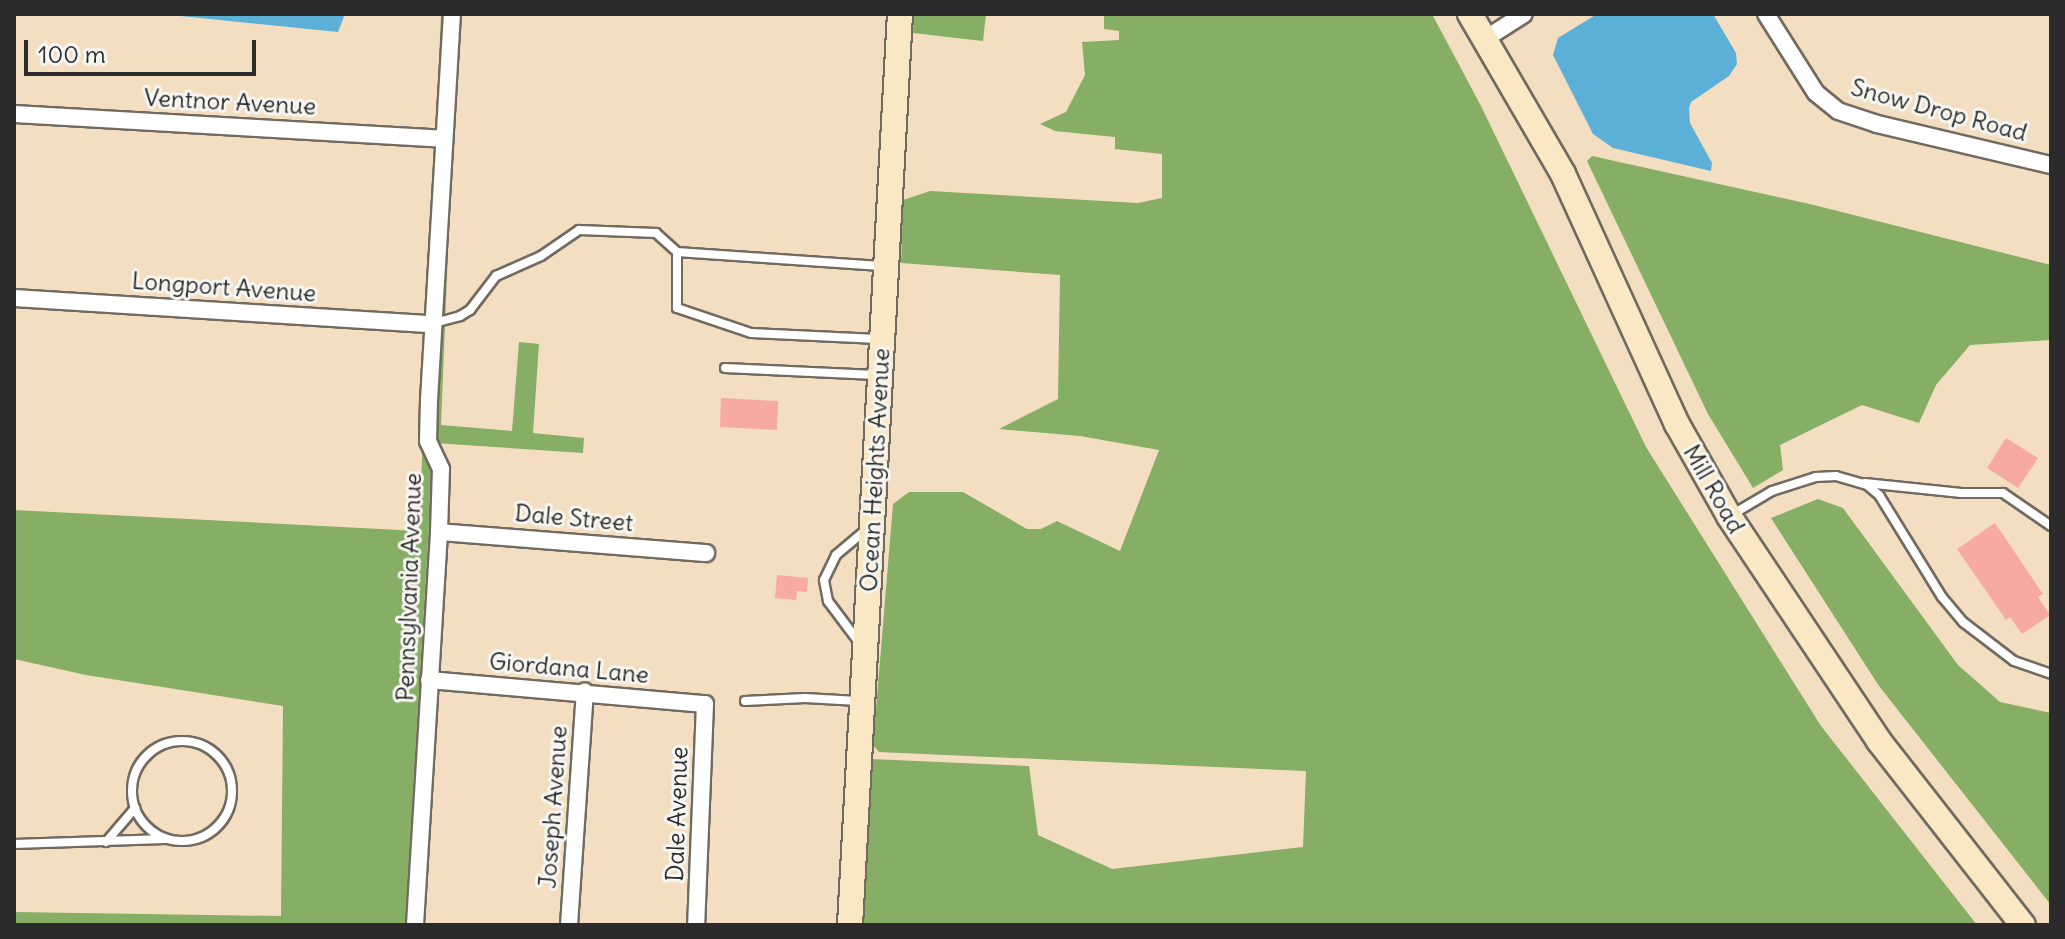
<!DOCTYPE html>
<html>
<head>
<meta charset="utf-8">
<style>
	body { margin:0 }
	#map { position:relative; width:2065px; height:939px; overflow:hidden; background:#f3dec2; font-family:Delius,sans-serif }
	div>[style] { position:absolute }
	.forest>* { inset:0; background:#86ae64 }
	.water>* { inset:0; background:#5cb0d8 }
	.building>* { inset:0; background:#f6aaa0 }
	.roads { filter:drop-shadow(2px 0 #716a60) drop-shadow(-2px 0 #716a60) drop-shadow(0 2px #716a60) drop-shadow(0 -2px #716a60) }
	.lane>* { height:8px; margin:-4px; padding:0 4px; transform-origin:4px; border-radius:4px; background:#fff }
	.lane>.ring { margin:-4px; padding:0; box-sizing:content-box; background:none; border:8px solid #fff; border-radius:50% }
	.street>* { height:16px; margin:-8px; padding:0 8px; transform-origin:8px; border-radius:8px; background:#fff }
	.secondary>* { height:24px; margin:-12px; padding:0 12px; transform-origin:12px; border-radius:12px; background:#fae7c3 }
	span { translate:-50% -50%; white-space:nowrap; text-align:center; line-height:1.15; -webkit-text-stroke:6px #f6f6f2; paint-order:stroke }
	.street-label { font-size:24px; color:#2b2b2b }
	.frame { position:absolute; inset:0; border:16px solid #2b2b2b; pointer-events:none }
	.scale { position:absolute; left:24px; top:40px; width:232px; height:36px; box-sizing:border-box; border:4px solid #2b2b2b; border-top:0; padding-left:10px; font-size:24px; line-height:28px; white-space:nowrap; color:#2b2b2b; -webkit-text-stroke:6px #f6f6f2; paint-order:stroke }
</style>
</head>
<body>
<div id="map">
	<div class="forest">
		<i style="clip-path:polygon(441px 14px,454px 14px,443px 138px,448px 251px,441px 425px,512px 431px,519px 342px,539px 344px,533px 433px,584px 438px,583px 453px,434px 443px,405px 925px,14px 925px,14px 912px,281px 916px,283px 706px,86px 675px,14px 659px,14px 510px,419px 531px)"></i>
		<i style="clip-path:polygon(914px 14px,986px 14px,983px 41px,913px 33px)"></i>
		<i style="clip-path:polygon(1104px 14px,1432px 14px,1481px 106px,1646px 447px,1821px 726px,1977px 925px,863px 925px,871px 759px,1029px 766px,1038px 835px,1112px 869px,1303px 847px,1306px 771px,879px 752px,873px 745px,893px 504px,909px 492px,963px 492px,1027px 529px,1041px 529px,1057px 521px,1120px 551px,1159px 450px,1080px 436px,999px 429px,1058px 399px,1060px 275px,901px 263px,903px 200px,930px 191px,1138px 203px,1162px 198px,1162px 154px,1115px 149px,1115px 137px,1055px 131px,1040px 124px,1066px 112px,1085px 75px,1082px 42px,1119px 40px,1119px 31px,1104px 29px)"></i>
		<i style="clip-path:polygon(1592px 156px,1814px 205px,2051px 265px,2051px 340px,1970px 345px,1936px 385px,1919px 423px,1862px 405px,1780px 445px,1783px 470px,1753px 488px,1708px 414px,1587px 161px)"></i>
		<i style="clip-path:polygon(1818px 499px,1843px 508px,1958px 665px,2000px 702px,2051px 713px,2051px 905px,1879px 686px,1771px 518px)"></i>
	</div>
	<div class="water">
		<i style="clip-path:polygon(161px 14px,345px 14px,338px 32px)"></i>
		<i style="clip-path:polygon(1597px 14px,1713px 14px,1736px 53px,1737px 64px,1729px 76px,1691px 102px,1689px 108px,1690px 123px,1712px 163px,1711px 171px,1613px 148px,1593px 134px,1553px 55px,1558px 38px)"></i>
	</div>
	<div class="building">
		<i style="clip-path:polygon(721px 398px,778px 401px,777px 430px,720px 427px)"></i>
		<i style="clip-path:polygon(2006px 438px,2038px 458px,2018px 488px,1987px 468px)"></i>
		<i style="clip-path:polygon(1995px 523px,2043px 594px,2038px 597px,2050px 615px,2022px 634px,2010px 617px,2006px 620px,1957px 549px)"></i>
		<i style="clip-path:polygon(777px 575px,808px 578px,807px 592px,797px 591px,796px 600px,775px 598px)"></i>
	</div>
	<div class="roads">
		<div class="lane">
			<i style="left:434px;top:323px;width:27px;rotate:-15deg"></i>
			<i style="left:460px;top:316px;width:12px;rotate:-31deg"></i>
			<i style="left:470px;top:310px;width:43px;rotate:-52.6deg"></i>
			<i style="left:496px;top:276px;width:49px;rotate:-24deg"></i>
			<i style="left:541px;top:256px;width:46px;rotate:-34.4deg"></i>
			<i style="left:579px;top:230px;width:77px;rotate:2.2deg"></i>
			<i style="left:656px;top:233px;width:28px;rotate:42deg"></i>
			<i style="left:878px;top:339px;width:127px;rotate:-177.3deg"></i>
			<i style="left:751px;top:333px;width:78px;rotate:-161.3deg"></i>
			<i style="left:677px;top:308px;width:56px;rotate:-90deg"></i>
			<i style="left:677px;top:252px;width:208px;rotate:3.9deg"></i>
			<i style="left:725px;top:368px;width:151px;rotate:2.7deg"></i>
			<i style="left:1865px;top:483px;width:97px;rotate:5.9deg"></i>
			<i style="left:1961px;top:493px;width:42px"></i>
			<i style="left:2003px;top:493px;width:58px;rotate:34.5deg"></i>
			<i style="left:1733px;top:514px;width:45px;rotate:-30.5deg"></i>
			<i style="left:1772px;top:491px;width:46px;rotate:-17.7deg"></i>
			<i style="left:1816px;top:477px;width:20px;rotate:-3deg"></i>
			<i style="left:1836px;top:476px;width:32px;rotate:16deg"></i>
			<i style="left:1867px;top:485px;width:16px;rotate:40deg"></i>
			<i style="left:1879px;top:495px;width:120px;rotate:58.3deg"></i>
			<i style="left:1942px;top:597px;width:33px;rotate:50deg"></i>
			<i style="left:1963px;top:622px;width:64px;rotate:37.4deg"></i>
			<i style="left:2014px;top:661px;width:39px;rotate:19deg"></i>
			<i style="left:861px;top:645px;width:55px;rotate:-126.9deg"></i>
			<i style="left:828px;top:601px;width:21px;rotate:-101deg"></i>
			<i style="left:824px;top:580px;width:28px;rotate:-64deg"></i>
			<i style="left:836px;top:555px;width:38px;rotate:-40deg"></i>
			<i style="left:745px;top:701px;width:60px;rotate:-2.9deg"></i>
			<i style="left:805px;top:698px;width:53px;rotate:3.2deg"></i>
			<i class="ring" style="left:132px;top:741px;width:92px;height:92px"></i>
			<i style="left:106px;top:842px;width:45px;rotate:-49.5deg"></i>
			<i style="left:14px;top:844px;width:151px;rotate:-1.9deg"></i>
		</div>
		<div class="street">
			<i style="left:1766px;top:14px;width:93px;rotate:57.7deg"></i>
			<i style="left:1816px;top:93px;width:28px;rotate:39deg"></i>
			<i style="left:1838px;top:111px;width:41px;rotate:18.4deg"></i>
			<i style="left:1877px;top:124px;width:179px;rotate:13.3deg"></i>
			<i style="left:1485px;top:39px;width:46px;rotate:-32.7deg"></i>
			<i style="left:14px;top:114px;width:430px;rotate:3.3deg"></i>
			<i style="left:14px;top:298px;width:418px;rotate:3.6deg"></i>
			<i style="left:439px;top:532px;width:268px;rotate:4.5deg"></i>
			<i style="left:429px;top:680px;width:277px;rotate:5deg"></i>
			<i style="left:705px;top:704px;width:221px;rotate:92.3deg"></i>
			<i style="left:415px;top:925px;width:394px;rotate:-86.5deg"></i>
			<i style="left:439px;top:532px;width:63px;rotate:-88.2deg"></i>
			<i style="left:441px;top:469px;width:31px;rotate:-115deg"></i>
			<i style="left:428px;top:441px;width:41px;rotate:-88.6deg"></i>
			<i style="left:429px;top:400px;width:387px;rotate:-86.6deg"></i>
			<i style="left:569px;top:925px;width:234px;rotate:-86.1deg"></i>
		</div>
		<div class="secondary">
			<i style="left:1470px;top:14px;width:185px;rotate:59.8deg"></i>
			<i style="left:1563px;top:174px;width:275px;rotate:65.5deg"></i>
			<i style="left:1677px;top:424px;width:106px;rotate:60.5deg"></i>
			<i style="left:1729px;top:516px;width:270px;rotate:56.3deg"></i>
			<i style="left:1879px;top:741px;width:234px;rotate:52deg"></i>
			<i style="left:850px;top:925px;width:912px;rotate:-86.86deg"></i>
		</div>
	</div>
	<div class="street-label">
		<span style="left:230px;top:102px;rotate:3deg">Ventnor Avenue</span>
		<span style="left:1939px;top:110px;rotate:15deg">Snow Drop Road</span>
		<span style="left:224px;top:287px;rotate:4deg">Longport Avenue</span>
		<span style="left:875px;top:470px;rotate:-87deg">Ocean Heights Avenue</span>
		<span style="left:1714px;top:489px;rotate:60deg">Mill Road</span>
		<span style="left:574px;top:518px;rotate:5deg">Dale Street</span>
		<span style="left:409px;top:587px;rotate:-88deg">Pennsylvania Avenue</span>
		<span style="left:569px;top:668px;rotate:5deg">Giordana Lane</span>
		<span style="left:553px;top:807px;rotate:-86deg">Joseph Avenue</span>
		<span style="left:677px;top:814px;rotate:-88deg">Dale Avenue</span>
	</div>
	<div class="frame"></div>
	<div class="scale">100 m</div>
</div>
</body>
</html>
